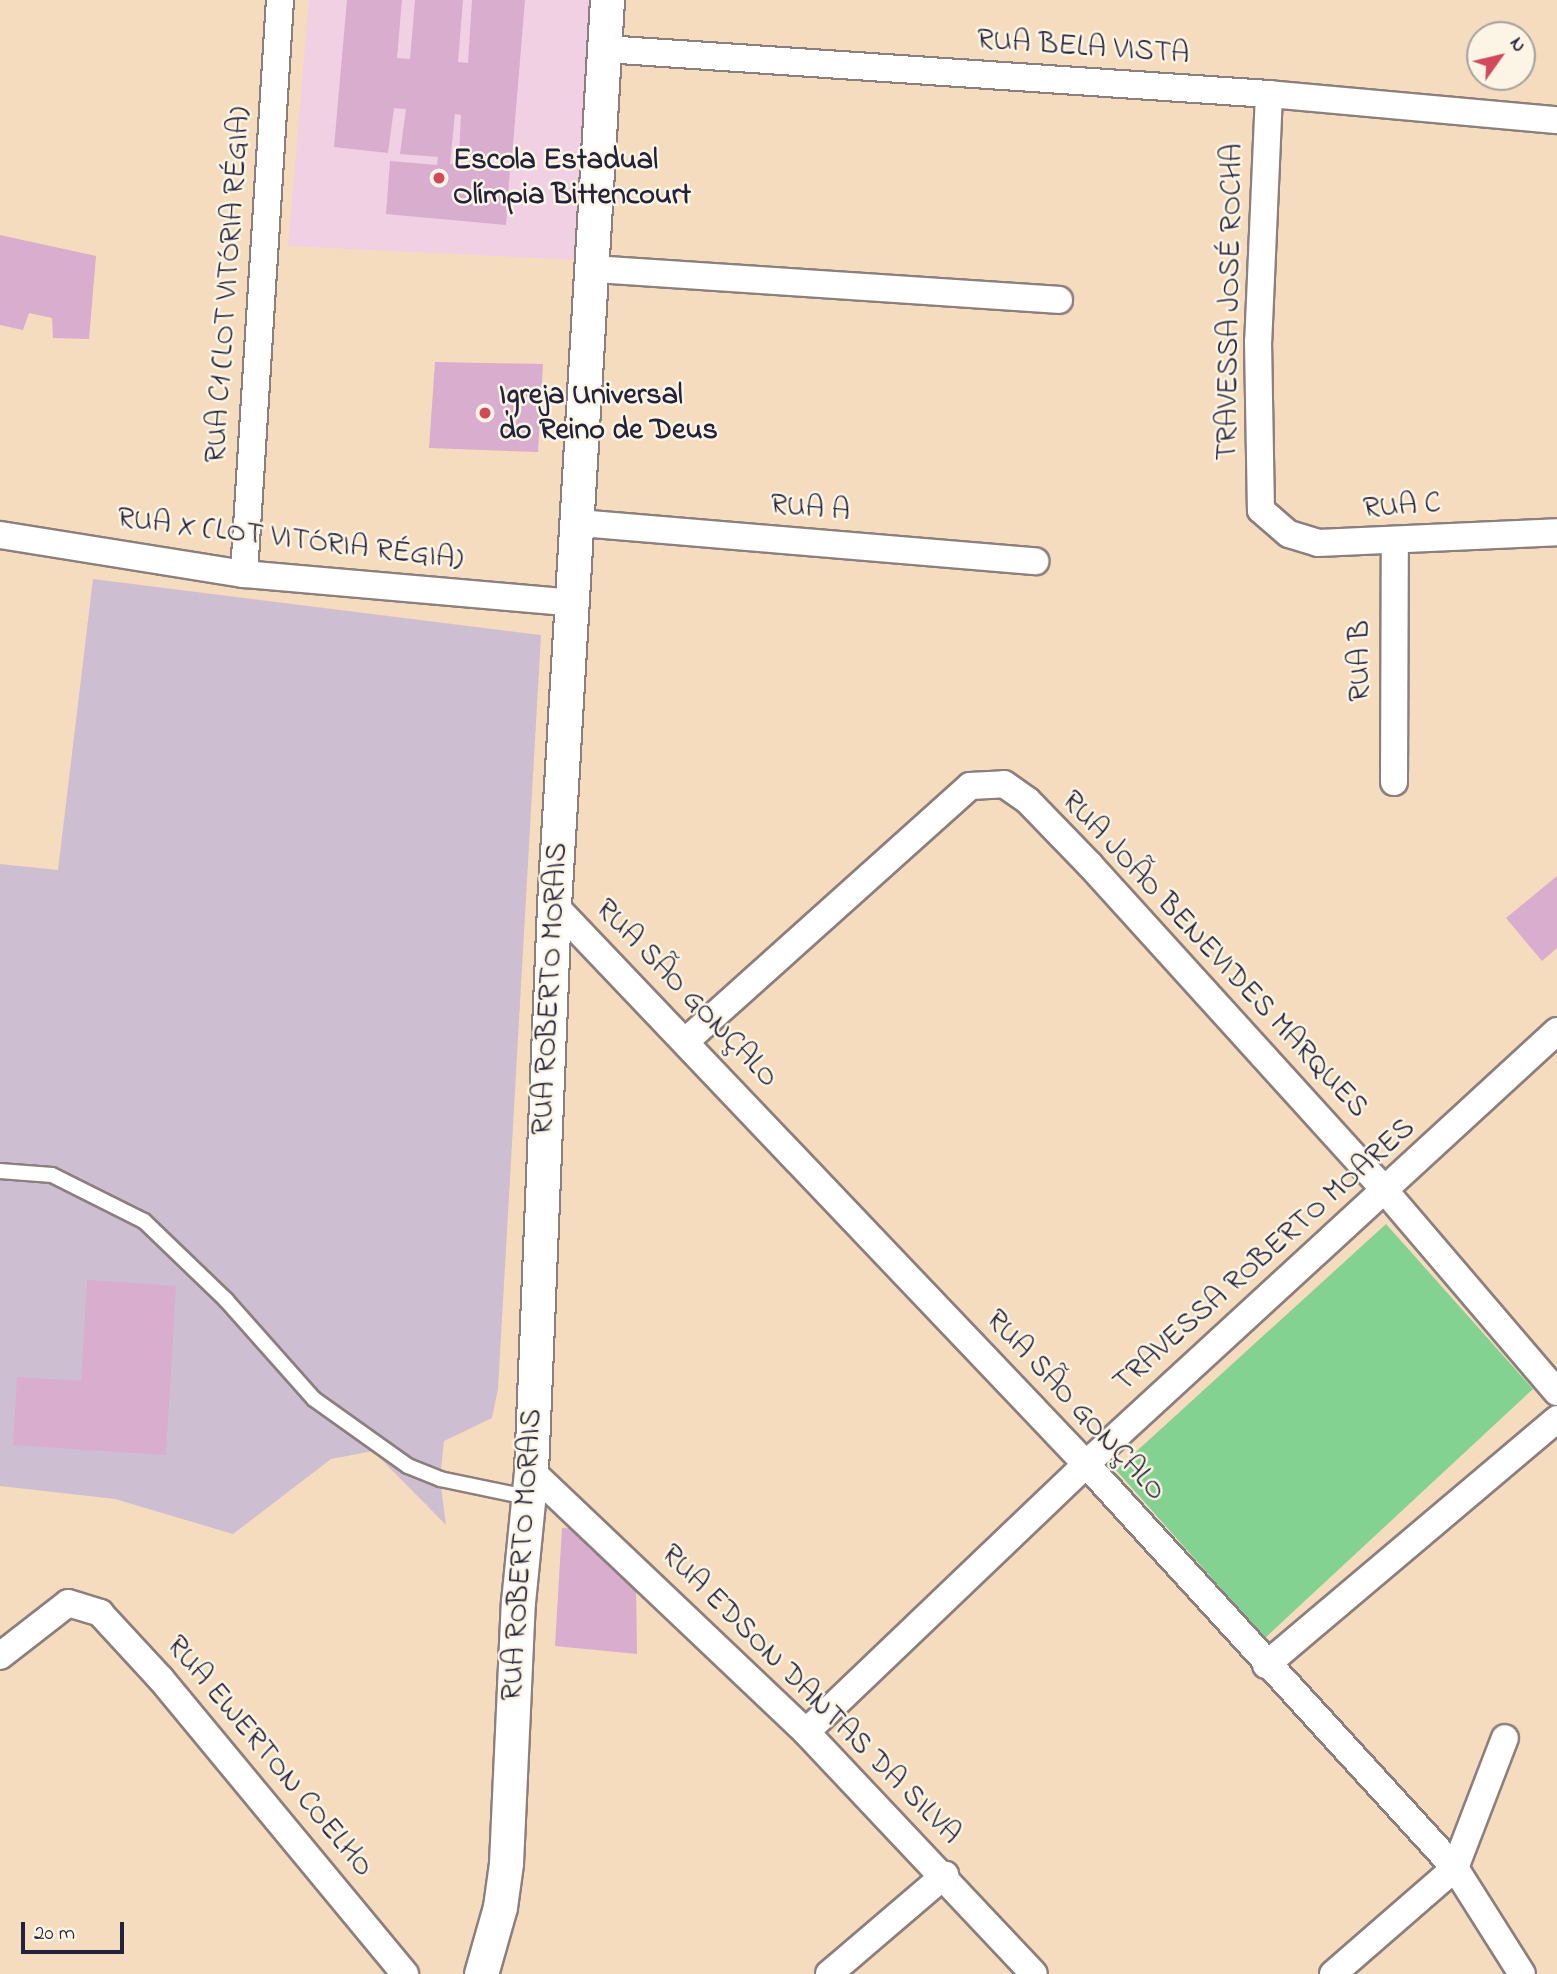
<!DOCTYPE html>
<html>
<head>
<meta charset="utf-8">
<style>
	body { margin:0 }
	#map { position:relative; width:1557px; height:1974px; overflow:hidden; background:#f5dcbf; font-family:"Indie Flower",sans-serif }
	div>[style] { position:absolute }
	.built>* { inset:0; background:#f1d0e4 }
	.industrial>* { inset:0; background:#cebed1 }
	.green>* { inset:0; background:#84d292 }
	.building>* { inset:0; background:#d8adce }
	.roads { filter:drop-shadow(2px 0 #8c7f7d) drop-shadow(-2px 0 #8c7f7d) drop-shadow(0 2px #8c7f7d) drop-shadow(0 -2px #8c7f7d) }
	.service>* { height:14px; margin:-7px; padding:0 7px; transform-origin:7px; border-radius:7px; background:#fff }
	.minor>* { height:26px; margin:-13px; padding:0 13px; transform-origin:13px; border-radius:13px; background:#fff }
	.tertiary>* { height:33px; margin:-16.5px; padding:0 16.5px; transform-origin:16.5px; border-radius:16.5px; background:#fff }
	.dots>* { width:19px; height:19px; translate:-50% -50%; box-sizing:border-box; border:4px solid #fcf5e5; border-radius:50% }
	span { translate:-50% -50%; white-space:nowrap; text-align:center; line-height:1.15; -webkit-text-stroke:5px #fcf5e5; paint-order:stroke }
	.street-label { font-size:30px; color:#22223b }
	.poi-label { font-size:30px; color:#22223b; font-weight:700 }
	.left { translate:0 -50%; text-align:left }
	.north { position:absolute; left:1466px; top:21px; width:70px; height:70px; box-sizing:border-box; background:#fcf5e5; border:2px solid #a5a1a1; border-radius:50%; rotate:56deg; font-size:19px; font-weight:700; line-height:28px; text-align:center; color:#22223b }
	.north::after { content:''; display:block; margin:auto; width:24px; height:32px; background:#d1495b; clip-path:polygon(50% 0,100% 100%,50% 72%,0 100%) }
	.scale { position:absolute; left:21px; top:1922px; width:103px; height:32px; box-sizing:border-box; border:4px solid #22223b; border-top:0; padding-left:9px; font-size:21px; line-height:24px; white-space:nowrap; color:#22223b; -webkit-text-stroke:5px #fcf5e5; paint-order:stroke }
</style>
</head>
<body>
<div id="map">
	<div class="built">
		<i style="clip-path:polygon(309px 0,592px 0,580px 260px,288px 246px)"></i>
	</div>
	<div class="industrial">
		<i style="clip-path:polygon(93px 579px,541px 635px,498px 1389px,492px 1418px,444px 1441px,440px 1479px,446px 1525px,373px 1451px,331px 1459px,233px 1534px,115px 1499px,0 1486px,0 864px,58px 870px)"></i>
	</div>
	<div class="green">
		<i style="clip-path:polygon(1386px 1224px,1533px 1389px,1265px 1638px,1116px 1470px)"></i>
	</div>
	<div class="building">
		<i style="clip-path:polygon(347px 0,402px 0,397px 58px,410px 59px,415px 0,463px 0,458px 62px,468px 63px,472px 0,525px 0,512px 157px,459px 156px,461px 115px,455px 114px,450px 164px,510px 168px,506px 225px,386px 214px,390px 161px,437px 165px,438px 157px,400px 154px,406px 109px,394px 108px,388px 153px,334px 147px)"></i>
		<i style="clip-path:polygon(0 235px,96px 256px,89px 339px,53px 338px,52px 318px,29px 313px,23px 330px,0 325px)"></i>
		<i style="clip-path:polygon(435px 362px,543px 364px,538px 452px,429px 448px)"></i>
		<i style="clip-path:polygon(1557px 876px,1557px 948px,1542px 961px,1506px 918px)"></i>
		<i style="clip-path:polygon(87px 1280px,176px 1286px,166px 1455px,13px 1445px,17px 1377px,81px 1381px)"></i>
		<i style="clip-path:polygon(562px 1528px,580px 1529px,636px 1585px,637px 1654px,555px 1646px)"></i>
	</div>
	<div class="roads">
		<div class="service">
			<i style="left:0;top:1171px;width:52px;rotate:4.4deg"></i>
			<i style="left:52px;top:1175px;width:103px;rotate:26.6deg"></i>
			<i style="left:144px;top:1221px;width:114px;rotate:43.9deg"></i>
			<i style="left:226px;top:1300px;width:132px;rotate:48.4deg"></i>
			<i style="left:314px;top:1399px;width:115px;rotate:35.5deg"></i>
			<i style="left:408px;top:1466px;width:35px;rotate:22deg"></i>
			<i style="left:440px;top:1479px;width:89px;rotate:11.7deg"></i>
		</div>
		<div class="minor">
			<i style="left:605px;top:49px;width:666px;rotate:3.88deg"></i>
			<i style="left:1269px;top:94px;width:289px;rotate:5.2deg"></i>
			<i style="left:1269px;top:94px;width:247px;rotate:92.5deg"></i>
			<i style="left:1258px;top:341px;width:169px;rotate:89deg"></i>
			<i style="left:1261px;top:510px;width:37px;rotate:41deg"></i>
			<i style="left:1289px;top:534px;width:30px;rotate:17deg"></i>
			<i style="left:1318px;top:543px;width:239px;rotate:-2.6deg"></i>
			<i style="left:594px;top:269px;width:466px;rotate:3.8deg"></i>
			<i style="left:579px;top:523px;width:458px;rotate:4.8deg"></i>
			<i style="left:0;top:535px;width:247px;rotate:9.1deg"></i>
			<i style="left:244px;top:574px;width:330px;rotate:5deg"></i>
			<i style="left:244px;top:574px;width:575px;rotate:-86.41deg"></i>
			<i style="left:1394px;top:782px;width:242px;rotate:-89.8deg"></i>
			<i style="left:554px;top:905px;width:772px;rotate:46.42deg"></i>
			<i style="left:1086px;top:1464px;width:547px;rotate:47.59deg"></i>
			<i style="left:1455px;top:1868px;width:125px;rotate:57.7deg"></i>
			<i style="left:687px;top:1040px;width:380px;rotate:-41.9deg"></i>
			<i style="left:970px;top:786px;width:34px;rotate:-3deg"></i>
			<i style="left:1004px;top:784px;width:29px;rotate:35deg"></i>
			<i style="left:1028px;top:801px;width:89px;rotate:45.9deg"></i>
			<i style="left:1090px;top:865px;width:441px;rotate:47.8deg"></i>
			<i style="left:1386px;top:1192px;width:263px;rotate:49.5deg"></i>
			<i style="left:531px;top:1471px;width:379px;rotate:43.5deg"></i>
			<i style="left:806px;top:1732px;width:332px;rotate:46.7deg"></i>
			<i style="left:0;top:1656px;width:86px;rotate:-37.9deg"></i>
			<i style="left:68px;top:1603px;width:34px;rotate:17deg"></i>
			<i style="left:100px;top:1613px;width:90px;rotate:47.3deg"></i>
			<i style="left:161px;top:1679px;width:383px;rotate:50.4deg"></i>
			<i style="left:1266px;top:1665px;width:381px;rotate:-40.2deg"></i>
			<i style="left:806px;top:1732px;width:388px;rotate:-43.7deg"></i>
			<i style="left:1086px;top:1464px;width:640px;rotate:-42.59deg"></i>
			<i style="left:829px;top:1974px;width:153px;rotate:-40.5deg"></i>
			<i style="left:1333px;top:1974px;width:162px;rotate:-41deg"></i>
			<i style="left:1455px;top:1868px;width:139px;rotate:-69deg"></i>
		</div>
		<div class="tertiary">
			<i style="left:481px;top:1974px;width:70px;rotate:-74.2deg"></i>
			<i style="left:500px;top:1907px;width:44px;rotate:-82.2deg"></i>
			<i style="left:506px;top:1863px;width:261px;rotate:-87.4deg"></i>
			<i style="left:518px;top:1602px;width:132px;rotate:-84.3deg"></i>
			<i style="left:531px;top:1471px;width:566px;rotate:-87.67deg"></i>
			<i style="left:554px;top:905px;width:907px;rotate:-86.65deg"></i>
		</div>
	</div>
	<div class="dots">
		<i style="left:439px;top:178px;background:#d1495b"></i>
		<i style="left:485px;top:413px;background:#d1495b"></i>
	</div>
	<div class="street-label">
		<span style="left:1083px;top:48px;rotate:4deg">RUA BELA VISTA</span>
		<span style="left:229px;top:285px;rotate:-86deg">RUA C1 (LOT VITÓRIA RÉGIA)</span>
		<span style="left:1231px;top:302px;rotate:-89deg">TRAVESSA JOSÉ ROCHA</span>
		<span style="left:1402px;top:507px;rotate:-4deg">RUA C</span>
		<span style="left:810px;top:509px;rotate:5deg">RUA A</span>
		<span style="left:290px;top:540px;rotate:7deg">RUA X (LOT VITÓRIA RÉGIA)</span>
		<span style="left:1361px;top:661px;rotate:-90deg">RUA B</span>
		<span style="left:1214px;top:955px;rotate:47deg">RUA JOÃO BENEVIDES MARQUES</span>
		<span style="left:551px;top:989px;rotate:-87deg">RUA ROBERTO MORAIS</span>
		<span style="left:686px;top:994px;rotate:46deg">RUA SÃO GONÇALO</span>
		<span style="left:1265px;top:1256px;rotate:-42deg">TRAVESSA ROBERTO MOARES</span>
		<span style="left:1075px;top:1406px;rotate:47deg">RUA SÃO GONÇALO</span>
		<span style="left:523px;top:1555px;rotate:-86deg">RUA ROBERTO MORAIS</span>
		<span style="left:810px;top:1695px;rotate:45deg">RUA EDSON DANTAS DA SILVA</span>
		<span style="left:269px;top:1757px;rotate:50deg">RUA EWERTON COELHO</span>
	</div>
	<div class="poi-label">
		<span class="left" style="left:453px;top:178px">Escola Estadual<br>Olímpia Bittencourt</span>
		<span class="left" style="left:499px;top:413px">Igreja Universal<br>do Reino de Deus</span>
	</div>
	<div class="north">N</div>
	<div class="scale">20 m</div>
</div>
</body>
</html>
